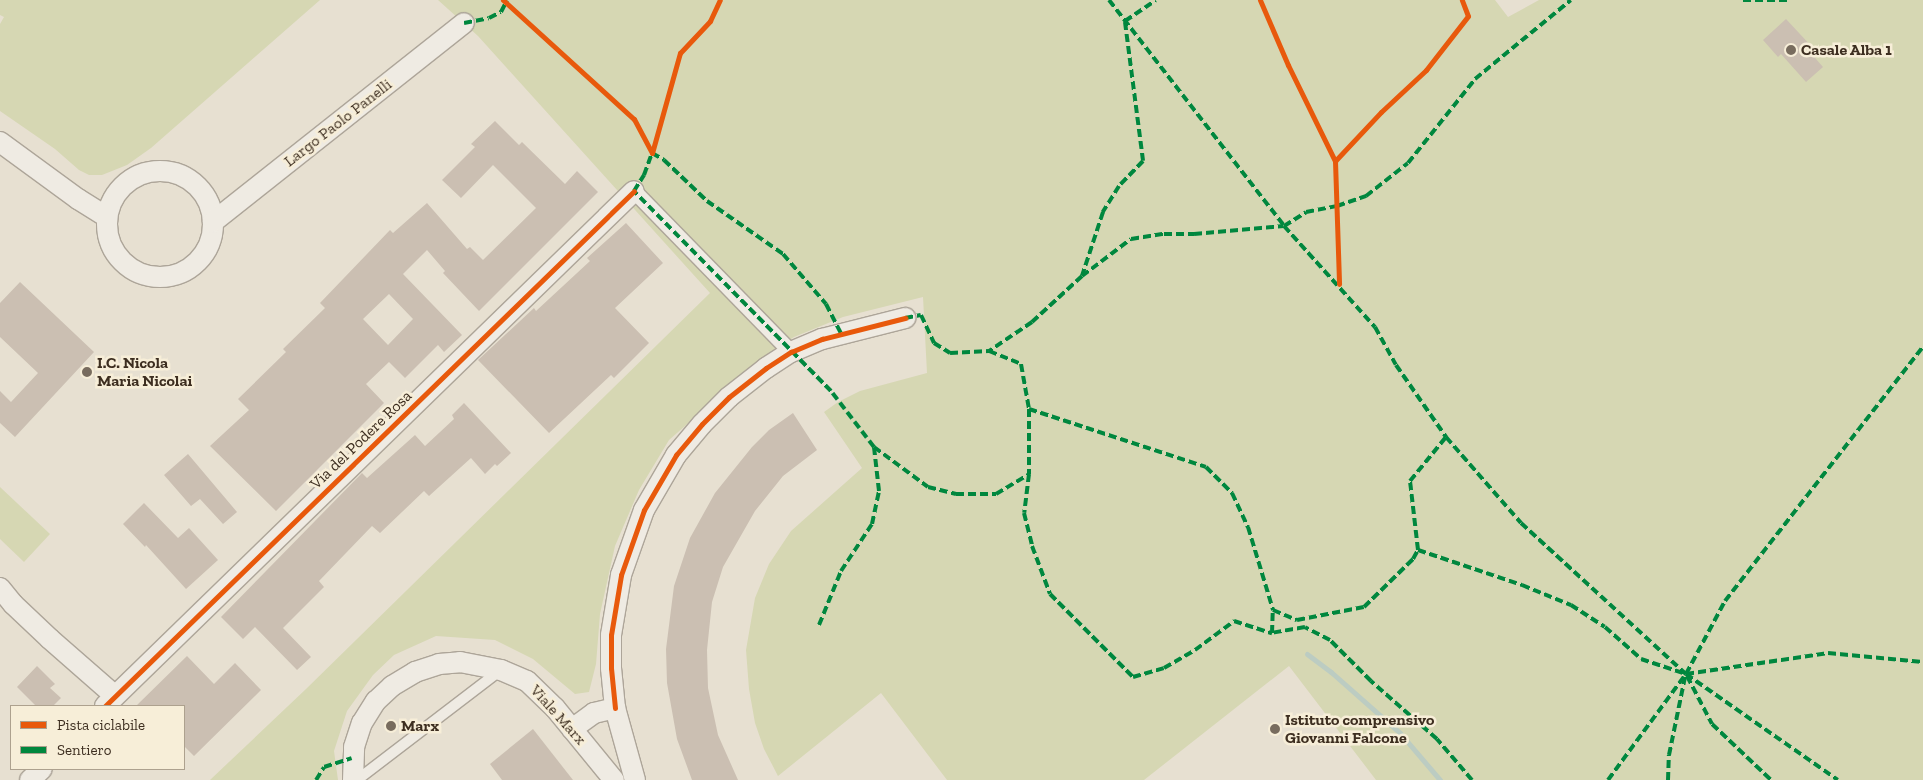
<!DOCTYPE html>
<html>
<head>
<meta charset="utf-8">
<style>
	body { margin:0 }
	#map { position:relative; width:1923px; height:780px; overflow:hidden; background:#e7e0d1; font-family:"Zilla Slab",serif }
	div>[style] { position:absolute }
	.green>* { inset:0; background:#d6d7b3 }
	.stream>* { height:5px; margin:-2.5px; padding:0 2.5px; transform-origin:2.5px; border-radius:2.5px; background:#bcccc2 }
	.building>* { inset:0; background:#cbbfb2 }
	.roads { filter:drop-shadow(1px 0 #ada599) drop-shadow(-1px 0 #ada599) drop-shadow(0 1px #ada599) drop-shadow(0 -1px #ada599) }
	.service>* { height:10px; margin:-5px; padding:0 5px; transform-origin:5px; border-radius:5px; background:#efebe3 }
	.pedestrian>* { height:15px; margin:-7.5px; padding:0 7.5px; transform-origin:7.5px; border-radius:7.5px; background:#efebe3 }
	.minor>* { height:20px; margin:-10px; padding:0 10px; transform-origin:10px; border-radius:10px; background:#efebe3 }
	.minor>.ring { margin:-10px; padding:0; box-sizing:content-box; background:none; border:20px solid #efebe3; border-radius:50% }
	.quiet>* { height:4px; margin-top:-2px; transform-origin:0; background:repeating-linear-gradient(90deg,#00873e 0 8px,transparent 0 12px) }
	.cycleway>* { height:5px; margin:-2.5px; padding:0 2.5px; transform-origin:2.5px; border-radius:2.5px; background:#e8590c }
	.dots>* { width:14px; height:14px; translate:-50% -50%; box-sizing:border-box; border:2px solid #f7eed8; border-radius:50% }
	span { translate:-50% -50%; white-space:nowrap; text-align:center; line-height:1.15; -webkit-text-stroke:5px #f7eed8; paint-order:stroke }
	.poi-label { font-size:16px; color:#3d2e20; font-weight:700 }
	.left { translate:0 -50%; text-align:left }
	.street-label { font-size:16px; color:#3d2e20 }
	.legend { position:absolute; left:10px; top:705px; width:175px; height:65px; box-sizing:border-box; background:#f7eed8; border:1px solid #ada18e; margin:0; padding:6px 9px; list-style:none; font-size:15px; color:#3d2e20 }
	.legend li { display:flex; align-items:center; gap:10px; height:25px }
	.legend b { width:25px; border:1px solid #ada18e }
</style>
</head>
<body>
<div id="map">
	<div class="green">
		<i style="clip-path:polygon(0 0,320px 0,151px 148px,127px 165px,102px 175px,89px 175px,79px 170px,55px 149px,0 111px,0 24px,4px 17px,0 15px)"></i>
		<i style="clip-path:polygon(438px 0,1495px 0,1508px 17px,1539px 0,1923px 0,1923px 780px,1376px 780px,1289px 666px,1144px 780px,947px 780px,881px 693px,778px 776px,764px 749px,755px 723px,749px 689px,746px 650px,755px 598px,769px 564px,791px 531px,862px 468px,824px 412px,838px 402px,860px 391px,927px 373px,923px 297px,843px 317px,794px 337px,766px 355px,669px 440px,639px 490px,615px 546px,600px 614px,596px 664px,589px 692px,575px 694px,533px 659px,495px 640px,436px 636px,394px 655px,373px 675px,347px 711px,334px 751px,338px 780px,210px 780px,306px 689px,710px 293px,478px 36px)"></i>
		<i style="clip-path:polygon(0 487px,50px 534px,24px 562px,0 539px)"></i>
	</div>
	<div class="stream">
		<i style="left:1307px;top:654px;width:30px;rotate:37deg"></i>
		<i style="left:1331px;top:672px;width:92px;rotate:41.5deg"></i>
		<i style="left:1400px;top:733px;width:62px;rotate:49.6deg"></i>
	</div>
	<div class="building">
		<i style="clip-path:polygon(1786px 19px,1813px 48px,1809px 51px,1823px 67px,1806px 82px,1781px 54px,1778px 57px,1763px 40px)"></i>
		<i style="clip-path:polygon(evenodd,495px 121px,519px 145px,522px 142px,565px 184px,577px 171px,598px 192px,479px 311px,443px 273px,445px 271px,427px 250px,403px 274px,462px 335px,444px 352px,438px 345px,405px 378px,389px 362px,366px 384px,384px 403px,276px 511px,210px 446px,249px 410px,238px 399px,286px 352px,283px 349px,325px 308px,320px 303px,390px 230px,393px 233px,427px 203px,467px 249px,470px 247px,483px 260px,536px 208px,493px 165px,461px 198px,442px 180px,475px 147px,471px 144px,495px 121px,389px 294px,413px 319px,388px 345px,363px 319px,389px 294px)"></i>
		<i style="clip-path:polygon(626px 223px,663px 263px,615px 308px,649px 343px,614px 378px,611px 375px,549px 433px,478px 360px,534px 308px,536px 311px,590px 261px,587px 258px)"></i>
		<i style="clip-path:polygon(20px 282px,94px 352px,15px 437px,0 423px,0 391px,11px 402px,38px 373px,0 337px,0 303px)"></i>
		<i style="clip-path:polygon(464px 403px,511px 453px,497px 466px,495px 464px,485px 474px,471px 458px,429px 496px,424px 491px,380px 533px,372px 526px,319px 581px,324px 587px,283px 628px,311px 657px,297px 670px,255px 627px,243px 639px,221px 617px,362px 473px,367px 478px,415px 435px,425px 446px,454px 419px,452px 415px)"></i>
		<i style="clip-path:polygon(793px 413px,817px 450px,783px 476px,755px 511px,723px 567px,712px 602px,707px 650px,708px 688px,718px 735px,738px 780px,692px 780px,677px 739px,667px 683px,666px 649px,674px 586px,690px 538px,715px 493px,752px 447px,769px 430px)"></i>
		<i style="clip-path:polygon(188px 454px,237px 512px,223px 524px,200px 499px,191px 506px,164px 475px)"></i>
		<i style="clip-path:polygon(144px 503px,178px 538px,189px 528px,218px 560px,186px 589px,146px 545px,145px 547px,123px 524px)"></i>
		<i style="clip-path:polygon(187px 656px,214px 684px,235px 663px,261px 690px,194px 756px,184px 746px,184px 706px,136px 706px)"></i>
		<i style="clip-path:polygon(37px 666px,55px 684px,50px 688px,61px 698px,53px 706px,36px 706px,17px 687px)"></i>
		<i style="clip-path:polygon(533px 729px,573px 780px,502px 780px,490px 764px)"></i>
	</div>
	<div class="roads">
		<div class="service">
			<i style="left:357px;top:780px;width:181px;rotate:-37.4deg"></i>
		</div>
		<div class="pedestrian">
			<i style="left:634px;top:191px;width:225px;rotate:45.7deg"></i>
		</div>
		<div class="minor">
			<i style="left:0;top:142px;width:97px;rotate:36.2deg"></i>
			<i style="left:78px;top:199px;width:34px;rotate:32deg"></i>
			<i class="ring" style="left:107px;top:171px;width:86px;height:86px"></i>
			<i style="left:213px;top:222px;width:320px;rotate:-38.4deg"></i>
			<i style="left:0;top:588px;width:21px;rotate:51deg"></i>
			<i style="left:13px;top:604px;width:51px;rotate:43.4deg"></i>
			<i style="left:50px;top:639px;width:86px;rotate:41.2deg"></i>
			<i style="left:105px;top:706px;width:738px;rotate:-44.23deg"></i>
			<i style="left:615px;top:708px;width:40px;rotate:-95.7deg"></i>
			<i style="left:611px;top:668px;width:33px;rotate:-90deg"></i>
			<i style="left:611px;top:635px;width:61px;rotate:-80.5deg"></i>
			<i style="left:621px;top:575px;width:69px;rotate:-70.5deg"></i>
			<i style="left:644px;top:510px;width:64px;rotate:-59.8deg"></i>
			<i style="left:676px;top:455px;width:40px;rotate:-50deg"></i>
			<i style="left:702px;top:424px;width:38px;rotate:-45deg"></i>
			<i style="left:729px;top:397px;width:47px;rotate:-38.1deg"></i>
			<i style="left:766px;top:368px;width:30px;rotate:-33deg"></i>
			<i style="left:791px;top:352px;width:34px;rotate:-23deg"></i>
			<i style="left:822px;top:339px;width:86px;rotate:-14.2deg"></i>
			<i style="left:572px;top:729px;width:27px;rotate:-36deg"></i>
			<i style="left:594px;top:713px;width:22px;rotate:-13deg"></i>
			<i style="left:615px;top:708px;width:75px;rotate:74.5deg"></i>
			<i style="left:30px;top:780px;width:16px;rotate:-43deg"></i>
			<i style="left:353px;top:780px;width:33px;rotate:-88deg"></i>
			<i style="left:354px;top:747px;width:25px;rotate:-72deg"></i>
			<i style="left:362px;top:723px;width:26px;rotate:-58deg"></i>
			<i style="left:376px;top:701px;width:22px;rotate:-43deg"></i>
			<i style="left:392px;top:686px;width:27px;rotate:-31deg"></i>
			<i style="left:415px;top:672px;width:25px;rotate:-18deg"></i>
			<i style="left:439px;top:664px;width:21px;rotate:-5deg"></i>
			<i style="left:460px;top:662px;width:42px;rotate:11deg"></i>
			<i style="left:501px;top:670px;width:28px;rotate:23deg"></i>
			<i style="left:527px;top:681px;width:39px;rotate:44deg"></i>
			<i style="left:555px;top:708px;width:93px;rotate:50.7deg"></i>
		</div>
	</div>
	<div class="quiet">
		<i style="left:1109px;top:0;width:286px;rotate:52.2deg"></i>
		<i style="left:1284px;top:226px;width:136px;rotate:48deg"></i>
		<i style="left:1375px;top:327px;width:43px;rotate:61.1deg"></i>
		<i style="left:1396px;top:365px;width:88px;rotate:55.2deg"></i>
		<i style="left:1446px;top:437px;width:114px;rotate:48.9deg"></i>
		<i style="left:1521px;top:523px;width:224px;rotate:42.5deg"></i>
		<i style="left:1686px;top:674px;width:185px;rotate:34.9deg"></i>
		<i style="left:1743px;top:0;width:48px"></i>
		<i style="left:1125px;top:21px;width:37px;rotate:-34deg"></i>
		<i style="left:1125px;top:22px;width:140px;rotate:82.6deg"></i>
		<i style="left:1143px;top:161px;width:35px;rotate:134deg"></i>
		<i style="left:1119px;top:186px;width:31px;rotate:122deg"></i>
		<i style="left:1103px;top:212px;width:67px;rotate:108.2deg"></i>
		<i style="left:1082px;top:276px;width:68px;rotate:137.4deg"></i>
		<i style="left:1032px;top:322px;width:52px;rotate:146deg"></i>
		<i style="left:989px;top:351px;width:35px;rotate:22deg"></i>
		<i style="left:1021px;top:364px;width:46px;rotate:79.9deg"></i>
		<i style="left:1029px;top:409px;width:65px;rotate:90deg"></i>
		<i style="left:1029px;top:474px;width:39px;rotate:97deg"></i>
		<i style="left:1024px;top:513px;width:34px;rotate:76deg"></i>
		<i style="left:1032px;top:546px;width:51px;rotate:69.4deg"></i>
		<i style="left:1050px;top:594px;width:117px;rotate:45deg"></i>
		<i style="left:1133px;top:677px;width:32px;rotate:-16deg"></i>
		<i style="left:1164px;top:668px;width:36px;rotate:-30deg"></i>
		<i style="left:1195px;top:650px;width:49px;rotate:-36.6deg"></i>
		<i style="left:1234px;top:621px;width:40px;rotate:18deg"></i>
		<i style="left:464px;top:23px;width:25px;rotate:-11deg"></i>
		<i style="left:489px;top:18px;width:13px;rotate:-27deg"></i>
		<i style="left:501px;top:12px;width:13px;rotate:-63deg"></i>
		<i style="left:1082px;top:276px;width:61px;rotate:-37.1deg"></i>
		<i style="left:1131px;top:239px;width:33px;rotate:-9deg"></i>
		<i style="left:1164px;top:234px;width:30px"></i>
		<i style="left:1194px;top:234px;width:90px;rotate:-5.1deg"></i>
		<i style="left:1284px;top:226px;width:26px;rotate:-32deg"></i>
		<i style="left:1306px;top:212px;width:32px;rotate:-11deg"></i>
		<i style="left:1337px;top:206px;width:31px;rotate:-19deg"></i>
		<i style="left:1366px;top:196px;width:53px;rotate:-38.2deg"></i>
		<i style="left:1408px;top:163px;width:107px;rotate:-51.4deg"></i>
		<i style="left:1475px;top:79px;width:124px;rotate:-39.5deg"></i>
		<i style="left:905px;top:318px;width:16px;rotate:-11deg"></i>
		<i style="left:921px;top:315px;width:31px;rotate:65deg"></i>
		<i style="left:934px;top:343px;width:19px;rotate:32deg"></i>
		<i style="left:950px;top:353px;width:39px;rotate:-3deg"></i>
		<i style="left:1029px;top:409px;width:186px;rotate:18.1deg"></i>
		<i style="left:1206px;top:467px;width:37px;rotate:45deg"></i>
		<i style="left:1232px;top:493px;width:38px;rotate:65deg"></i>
		<i style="left:1248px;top:527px;width:87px;rotate:73.2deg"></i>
		<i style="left:874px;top:447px;width:67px;rotate:36.5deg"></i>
		<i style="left:928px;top:487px;width:29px;rotate:14deg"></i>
		<i style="left:956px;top:494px;width:40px"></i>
		<i style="left:996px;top:494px;width:39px;rotate:-31deg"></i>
		<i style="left:1418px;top:550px;width:69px;rotate:-96.6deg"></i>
		<i style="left:1410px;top:481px;width:57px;rotate:-50.7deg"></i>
		<i style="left:819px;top:625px;width:58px;rotate:-67.8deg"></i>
		<i style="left:841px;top:571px;width:56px;rotate:-56.6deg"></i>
		<i style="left:872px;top:524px;width:34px;rotate:-78deg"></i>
		<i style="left:879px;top:491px;width:44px;rotate:-96.5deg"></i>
		<i style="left:874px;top:447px;width:71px;rotate:-127.5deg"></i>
		<i style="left:831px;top:391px;width:281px;rotate:-134.6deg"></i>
		<i style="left:634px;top:191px;width:19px;rotate:-58deg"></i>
		<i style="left:644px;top:175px;width:23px;rotate:-70deg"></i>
		<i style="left:652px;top:153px;width:14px;rotate:30deg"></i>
		<i style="left:664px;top:160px;width:59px;rotate:43.6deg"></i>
		<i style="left:707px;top:201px;width:93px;rotate:34.9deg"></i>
		<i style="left:783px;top:254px;width:66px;rotate:49.3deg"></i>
		<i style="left:826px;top:304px;width:33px;rotate:63deg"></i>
		<i style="left:1687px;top:676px;width:54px;rotate:62.5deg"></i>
		<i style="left:1712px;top:724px;width:81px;rotate:43.5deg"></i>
		<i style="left:316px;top:780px;width:15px;rotate:-58deg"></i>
		<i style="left:324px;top:767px;width:29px;rotate:-18deg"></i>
		<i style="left:1472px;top:780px;width:54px;rotate:-130.5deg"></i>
		<i style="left:1437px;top:739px;width:88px;rotate:-138.7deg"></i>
		<i style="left:1371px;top:681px;width:58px;rotate:-135deg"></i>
		<i style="left:1330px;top:640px;width:28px;rotate:-153deg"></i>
		<i style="left:1305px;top:627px;width:34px;rotate:170deg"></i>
		<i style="left:1272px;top:633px;width:23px;rotate:-88deg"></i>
		<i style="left:1273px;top:610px;width:26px;rotate:23deg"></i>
		<i style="left:1297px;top:620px;width:68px;rotate:-11deg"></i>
		<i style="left:1364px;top:607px;width:69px;rotate:-44.4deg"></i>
		<i style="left:1413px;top:559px;width:10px;rotate:-61deg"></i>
		<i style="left:1418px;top:550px;width:110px;rotate:18.6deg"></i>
		<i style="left:1522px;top:585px;width:53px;rotate:22.2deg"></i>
		<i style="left:1571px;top:605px;width:40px;rotate:32.9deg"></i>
		<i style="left:1605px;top:627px;width:48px;rotate:41.6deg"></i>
		<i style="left:1641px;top:659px;width:47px;rotate:18.4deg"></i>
		<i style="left:1686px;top:674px;width:144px;rotate:-8.4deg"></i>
		<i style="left:1828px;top:653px;width:95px;rotate:5.4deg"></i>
		<i style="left:1608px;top:780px;width:132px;rotate:-53.7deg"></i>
		<i style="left:1686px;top:674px;width:83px;rotate:-61.9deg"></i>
		<i style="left:1725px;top:601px;width:322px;rotate:-52.1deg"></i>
		<i style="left:1668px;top:780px;width:25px;rotate:-88deg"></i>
		<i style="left:1669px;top:755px;width:80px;rotate:-78.4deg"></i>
	</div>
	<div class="cycleway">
		<i style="left:503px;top:0;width:177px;rotate:42.3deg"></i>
		<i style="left:634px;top:119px;width:38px;rotate:62deg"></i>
		<i style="left:652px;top:153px;width:104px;rotate:-74.4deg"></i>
		<i style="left:680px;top:53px;width:44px;rotate:-46.8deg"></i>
		<i style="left:710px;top:21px;width:23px;rotate:-65deg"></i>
		<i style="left:1260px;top:0;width:71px;rotate:66.7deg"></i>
		<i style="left:1288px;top:65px;width:107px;rotate:63.9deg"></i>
		<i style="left:1335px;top:161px;width:123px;rotate:88.1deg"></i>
		<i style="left:1335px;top:161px;width:67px;rotate:-46.8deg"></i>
		<i style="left:1381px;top:112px;width:62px;rotate:-43deg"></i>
		<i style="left:1426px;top:70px;width:68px;rotate:-52.1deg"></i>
		<i style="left:1468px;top:16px;width:17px;rotate:-111deg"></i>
		<i style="left:105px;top:706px;width:738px;rotate:-44.23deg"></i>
		<i style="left:615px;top:708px;width:40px;rotate:-95.7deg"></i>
		<i style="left:611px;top:668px;width:33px;rotate:-90deg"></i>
		<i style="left:611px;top:635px;width:61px;rotate:-80.5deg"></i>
		<i style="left:621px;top:575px;width:69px;rotate:-70.5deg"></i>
		<i style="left:644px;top:510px;width:64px;rotate:-59.8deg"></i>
		<i style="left:676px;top:455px;width:40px;rotate:-50deg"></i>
		<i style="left:702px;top:424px;width:38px;rotate:-45deg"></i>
		<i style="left:729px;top:397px;width:47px;rotate:-38.1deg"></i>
		<i style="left:766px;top:368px;width:30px;rotate:-33deg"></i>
		<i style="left:791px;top:352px;width:34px;rotate:-23deg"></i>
		<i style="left:822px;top:339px;width:86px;rotate:-14.2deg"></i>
	</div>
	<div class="dots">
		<i style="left:1791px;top:50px;background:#786c5e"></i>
		<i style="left:87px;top:372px;background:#786c5e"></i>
		<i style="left:391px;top:726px;background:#786c5e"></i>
		<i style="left:1275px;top:729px;background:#786c5e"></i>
	</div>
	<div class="poi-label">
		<span class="left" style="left:1801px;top:50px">Casale Alba 1</span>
		<span class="left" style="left:97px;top:372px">I.C. Nicola<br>Maria Nicolai</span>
		<span class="left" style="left:1285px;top:729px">Istituto comprensivo<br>Giovanni Falcone</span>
		<span class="left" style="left:401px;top:726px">Marx</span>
	</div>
	<div class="street-label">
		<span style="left:338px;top:123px;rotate:-38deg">Largo Paolo Panelli</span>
		<span style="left:361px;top:440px;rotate:-44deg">Via del Podere Rosa</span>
		<span style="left:558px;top:715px;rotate:48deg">Viale Marx</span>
	</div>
	<ul class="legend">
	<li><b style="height:6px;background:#e8590c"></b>Pista ciclabile</li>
	<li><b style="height:6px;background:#00873e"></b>Sentiero</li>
	</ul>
</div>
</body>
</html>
